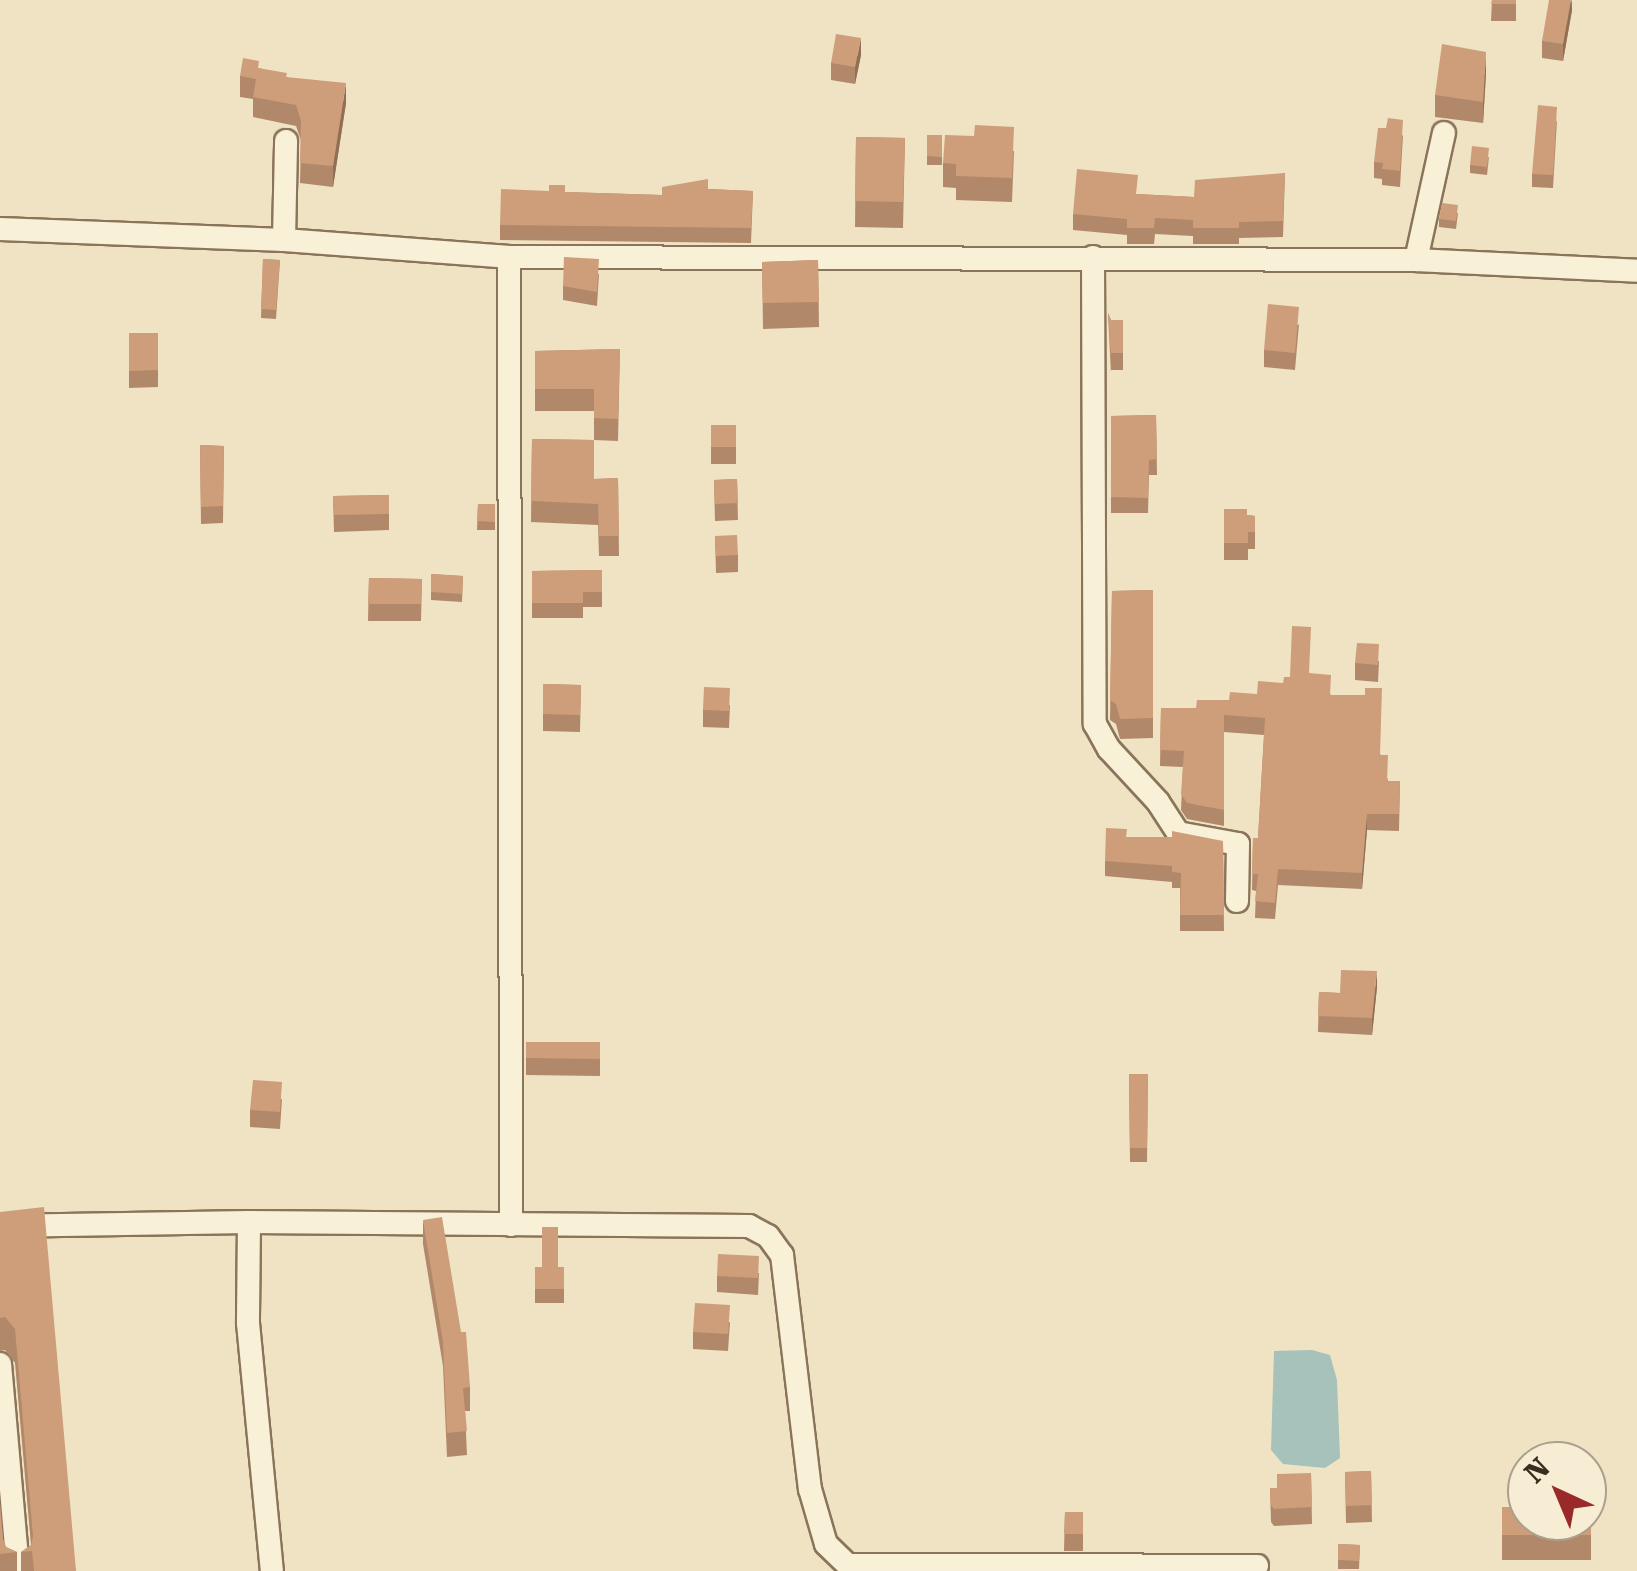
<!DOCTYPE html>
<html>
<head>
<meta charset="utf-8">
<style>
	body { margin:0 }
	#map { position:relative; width:1637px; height:1571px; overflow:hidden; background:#efe3c4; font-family:"Roboto Serif",serif }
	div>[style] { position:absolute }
	.water>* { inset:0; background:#a6c2ba }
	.roads { filter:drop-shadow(2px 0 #8a745a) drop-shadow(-2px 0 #8a745a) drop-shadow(0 2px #8a745a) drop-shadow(0 -2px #8a745a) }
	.minor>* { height:22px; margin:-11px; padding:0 11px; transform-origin:11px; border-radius:11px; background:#f9f0d8 }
	.wall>* { inset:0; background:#b18869 }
	.shaded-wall>* { inset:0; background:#906f55 }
	.building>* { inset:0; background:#ce9e7a }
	span { translate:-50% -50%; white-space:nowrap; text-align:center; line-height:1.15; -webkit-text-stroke:10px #f6edd4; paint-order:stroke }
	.north { position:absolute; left:1507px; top:1441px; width:100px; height:100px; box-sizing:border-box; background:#f6edd4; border:2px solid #aba08b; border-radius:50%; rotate:316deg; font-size:28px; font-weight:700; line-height:40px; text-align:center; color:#3a2c1e }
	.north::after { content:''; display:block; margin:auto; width:35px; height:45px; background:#9a2a29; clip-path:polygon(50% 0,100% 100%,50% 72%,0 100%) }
</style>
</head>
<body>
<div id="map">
	<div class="water">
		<i style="clip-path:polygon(1312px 1350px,1330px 1355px,1337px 1380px,1340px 1458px,1325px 1468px,1283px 1464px,1271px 1450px,1274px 1351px)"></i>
	</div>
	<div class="roads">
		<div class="minor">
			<i style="left:0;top:229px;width:284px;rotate:2.2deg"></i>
			<i style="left:284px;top:240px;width:226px;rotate:4.3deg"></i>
			<i style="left:509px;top:257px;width:907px;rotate:0.19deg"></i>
			<i style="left:1416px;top:260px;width:221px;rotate:2.8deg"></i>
			<i style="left:284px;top:240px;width:99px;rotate:-88.8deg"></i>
			<i style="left:509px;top:257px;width:968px;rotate:89.88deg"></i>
			<i style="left:1093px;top:257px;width:467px;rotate:89.8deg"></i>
			<i style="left:1095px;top:724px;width:29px;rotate:61deg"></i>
			<i style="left:1109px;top:749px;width:72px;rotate:47.2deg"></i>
			<i style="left:1158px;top:802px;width:37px;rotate:57deg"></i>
			<i style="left:1178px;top:833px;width:61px;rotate:10.4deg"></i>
			<i style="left:1238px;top:844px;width:57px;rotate:91deg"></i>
			<i style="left:1416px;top:260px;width:130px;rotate:-77.6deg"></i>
			<i style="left:249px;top:1222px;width:101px;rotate:90.6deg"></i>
			<i style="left:248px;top:1323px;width:249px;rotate:84.5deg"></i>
			<i style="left:0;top:1226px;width:249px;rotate:-0.9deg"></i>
			<i style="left:249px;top:1222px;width:500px;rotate:0.46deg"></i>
			<i style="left:749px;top:1226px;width:21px;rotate:28deg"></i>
			<i style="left:768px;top:1236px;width:24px;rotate:54deg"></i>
			<i style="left:782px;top:1255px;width:236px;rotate:83.2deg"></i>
			<i style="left:810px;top:1489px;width:57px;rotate:73.8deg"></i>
			<i style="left:826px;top:1544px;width:30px;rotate:44deg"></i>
			<i style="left:848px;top:1565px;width:409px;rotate:0.1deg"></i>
			<i style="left:0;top:1364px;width:208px;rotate:85deg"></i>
		</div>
	</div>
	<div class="wall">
		<i style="clip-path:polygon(1492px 0,1516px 0,1516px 21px,1491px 21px)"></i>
		<i style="clip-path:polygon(1572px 0,1572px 10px,1563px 61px,1542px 58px,1542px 41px)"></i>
		<i style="clip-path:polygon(861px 55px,855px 84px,831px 80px,831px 63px)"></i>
		<i style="clip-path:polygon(259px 68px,287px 77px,346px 103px,333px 187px,300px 183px,301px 140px,296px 126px,253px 117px,253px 99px,240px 97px,240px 76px)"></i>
		<i style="clip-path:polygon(1486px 73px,1483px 123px,1435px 117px,1435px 95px)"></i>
		<i style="clip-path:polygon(1557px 120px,1553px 188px,1532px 187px,1532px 174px)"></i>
		<i style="clip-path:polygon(927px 135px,942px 135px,942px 165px,927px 165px)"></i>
		<i style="clip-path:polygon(1403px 135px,1400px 187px,1382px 185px,1382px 179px,1374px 178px,1374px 162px)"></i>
		<i style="clip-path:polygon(856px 137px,905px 138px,903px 228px,855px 227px)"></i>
		<i style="clip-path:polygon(1014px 151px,1012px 202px,956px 200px,956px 188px,943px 187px,943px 163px)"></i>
		<i style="clip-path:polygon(1489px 157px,1487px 175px,1470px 173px,1470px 165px)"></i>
		<i style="clip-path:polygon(1285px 173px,1283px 237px,1239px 238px,1239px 244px,1193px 244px,1193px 236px,1155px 234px,1154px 244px,1127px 244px,1127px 235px,1073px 230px,1073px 214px,1137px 194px,1194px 197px)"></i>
		<i style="clip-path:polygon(708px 189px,753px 191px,751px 243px,500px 240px,500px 225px,565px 192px,662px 195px)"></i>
		<i style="clip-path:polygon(1458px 213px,1456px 229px,1439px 227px,1439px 219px)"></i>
		<i style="clip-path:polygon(263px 259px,280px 260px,276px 319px,261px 318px)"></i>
		<i style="clip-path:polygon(818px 260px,819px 327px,763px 329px,762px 262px)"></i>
		<i style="clip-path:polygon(599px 274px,597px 306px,563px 300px,563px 286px)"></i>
		<i style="clip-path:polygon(1108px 313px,1111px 320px,1123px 320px,1123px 370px,1111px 370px,1111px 374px)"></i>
		<i style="clip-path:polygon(1299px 324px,1295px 370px,1264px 367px,1264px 350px)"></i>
		<i style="clip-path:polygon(129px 333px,158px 333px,158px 387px,129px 388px)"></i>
		<i style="clip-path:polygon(620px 349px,618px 441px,594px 440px,594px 479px,618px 478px,619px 556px,599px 556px,598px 525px,531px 522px,532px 439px,594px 440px,594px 411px,535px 411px,535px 351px)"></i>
		<i style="clip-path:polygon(1156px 415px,1157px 475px,1149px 475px,1148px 513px,1111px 513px,1111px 416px)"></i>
		<i style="clip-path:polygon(711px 425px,736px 425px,736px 464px,711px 464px)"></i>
		<i style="clip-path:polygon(200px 445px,224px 446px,223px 523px,201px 524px)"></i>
		<i style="clip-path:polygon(737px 479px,738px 520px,715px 521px,714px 480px)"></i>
		<i style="clip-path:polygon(389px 495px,389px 530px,334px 532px,333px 496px)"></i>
		<i style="clip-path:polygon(478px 504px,495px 504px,495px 530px,477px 530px)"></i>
		<i style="clip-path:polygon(1224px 509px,1247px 515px,1255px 516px,1255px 549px,1248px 549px,1248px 560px,1224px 560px)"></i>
		<i style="clip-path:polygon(715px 536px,738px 555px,738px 572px,716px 573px)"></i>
		<i style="clip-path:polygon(602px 570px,602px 607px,583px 607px,583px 618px,532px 618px,532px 571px)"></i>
		<i style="clip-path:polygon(431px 574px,463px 576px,462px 602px,431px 600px)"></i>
		<i style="clip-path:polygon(369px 578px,422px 579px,421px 621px,368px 621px)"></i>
		<i style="clip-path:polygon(1153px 590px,1153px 738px,1120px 739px,1116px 724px,1110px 720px,1112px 591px)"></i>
		<i style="clip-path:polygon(1379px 661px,1378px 682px,1355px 680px,1355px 663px)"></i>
		<i style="clip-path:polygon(1310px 673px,1331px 695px,1381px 755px,1388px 781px,1400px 781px,1399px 831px,1367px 830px,1362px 889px,1278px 885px,1275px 919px,1255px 918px,1256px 891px,1252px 890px,1253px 838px,1258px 838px,1264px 735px,1224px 732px,1224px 826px,1187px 819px,1181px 810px,1183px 767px,1160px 766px,1161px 708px,1196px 708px,1257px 694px,1283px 683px,1290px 677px)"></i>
		<i style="clip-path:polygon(543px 684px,581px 685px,580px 732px,543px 731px)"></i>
		<i style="clip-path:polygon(730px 705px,729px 728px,703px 727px,703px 710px)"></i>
		<i style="clip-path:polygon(1127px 837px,1223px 841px,1224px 931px,1180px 931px,1180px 888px,1172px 888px,1172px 882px,1105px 876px,1105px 861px)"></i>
		<i style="clip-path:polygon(1377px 987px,1372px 1035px,1318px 1032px,1319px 992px,1340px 993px)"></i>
		<i style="clip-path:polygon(526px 1042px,600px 1042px,600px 1076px,526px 1075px)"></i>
		<i style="clip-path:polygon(1129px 1074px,1148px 1074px,1147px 1162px,1130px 1162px)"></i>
		<i style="clip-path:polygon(282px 1099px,280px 1129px,250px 1127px,250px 1110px)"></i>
		<i style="clip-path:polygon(0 1212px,76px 1571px,21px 1571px,21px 1552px,31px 1545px,15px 1363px,5px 1350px,0 1351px)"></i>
		<i style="clip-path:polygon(423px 1220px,470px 1387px,470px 1411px,465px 1411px,467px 1455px,447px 1457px,443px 1366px,423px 1244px)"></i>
		<i style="clip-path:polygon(535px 1267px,564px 1267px,564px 1303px,535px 1303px)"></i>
		<i style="clip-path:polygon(759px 1273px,758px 1295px,717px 1292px,717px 1276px)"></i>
		<i style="clip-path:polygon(730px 1322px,728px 1351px,693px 1349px,693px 1332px)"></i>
		<i style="clip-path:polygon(1371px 1471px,1372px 1522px,1346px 1523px,1345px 1472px)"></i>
		<i style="clip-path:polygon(1311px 1473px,1312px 1524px,1274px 1526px,1271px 1522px,1270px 1488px,1277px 1488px)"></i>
		<i style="clip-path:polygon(0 1504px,3px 1539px,6px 1547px,17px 1552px,17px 1571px,0 1571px)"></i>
		<i style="clip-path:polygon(1502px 1507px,1591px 1507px,1591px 1560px,1502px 1560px)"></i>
		<i style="clip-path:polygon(1065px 1512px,1083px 1512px,1083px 1551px,1064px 1551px)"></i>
		<i style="clip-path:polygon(1338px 1544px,1360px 1545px,1359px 1569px,1338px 1569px)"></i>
	</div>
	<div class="shaded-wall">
		<i style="clip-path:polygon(1571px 0,1572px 10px,1563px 61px,1563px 44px)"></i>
		<i style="clip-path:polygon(861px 38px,861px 55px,855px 84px,855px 67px)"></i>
		<i style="clip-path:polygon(1486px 52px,1486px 73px,1483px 123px,1483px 102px)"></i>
		<i style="clip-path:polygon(346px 83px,346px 103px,333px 187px,333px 166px)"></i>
		<i style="clip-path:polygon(1367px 814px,1367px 830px,1362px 889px,1362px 873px)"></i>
		<i style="clip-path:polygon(1377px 971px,1377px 987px,1372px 1035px,1372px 1018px)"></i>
	</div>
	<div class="building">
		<i style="clip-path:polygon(1492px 0,1516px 0,1516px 4px,1491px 4px)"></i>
		<i style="clip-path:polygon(1549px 0,1571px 0,1563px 44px,1542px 41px)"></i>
		<i style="clip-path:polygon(836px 34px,861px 38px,855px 67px,831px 63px)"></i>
		<i style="clip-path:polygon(1442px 44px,1486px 52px,1483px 102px,1435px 95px)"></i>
		<i style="clip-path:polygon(243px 58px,259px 61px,257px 75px,258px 68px,287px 73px,286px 77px,346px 83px,333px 166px,300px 163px,301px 121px,296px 105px,253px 97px,256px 79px,240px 76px)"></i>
		<i style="clip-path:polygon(1538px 105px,1557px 107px,1553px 175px,1532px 174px)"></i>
		<i style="clip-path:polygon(1388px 118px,1403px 120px,1400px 171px,1382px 169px,1383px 163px,1374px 162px,1378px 128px,1386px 128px)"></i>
		<i style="clip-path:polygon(975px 125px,1014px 127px,1012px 178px,956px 176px,956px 164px,943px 163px,945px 135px,974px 136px)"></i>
		<i style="clip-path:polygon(927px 135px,942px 135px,942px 157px,927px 156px)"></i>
		<i style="clip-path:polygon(856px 137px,905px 138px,903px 202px,855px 201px)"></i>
		<i style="clip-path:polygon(1472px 146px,1489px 148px,1487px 167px,1470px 165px)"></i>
		<i style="clip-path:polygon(1077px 169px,1138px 175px,1136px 194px,1194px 197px,1195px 180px,1285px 173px,1283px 221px,1239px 222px,1239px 228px,1193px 228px,1193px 220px,1155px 218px,1154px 228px,1127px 228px,1127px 219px,1073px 214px)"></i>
		<i style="clip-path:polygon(708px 179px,708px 189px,753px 191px,751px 228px,500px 225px,501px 189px,549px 191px,549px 185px,565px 185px,565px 192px,662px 195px,662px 187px)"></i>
		<i style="clip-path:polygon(1442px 203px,1458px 205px,1456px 221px,1439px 219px)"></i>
		<i style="clip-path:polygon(564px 257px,599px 259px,597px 292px,563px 286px)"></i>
		<i style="clip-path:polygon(263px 259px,280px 260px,276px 310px,261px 309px)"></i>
		<i style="clip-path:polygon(818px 260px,819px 302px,763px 303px,762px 262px)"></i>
		<i style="clip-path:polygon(1268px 304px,1299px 307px,1295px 353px,1264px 350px)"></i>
		<i style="clip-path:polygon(1108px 313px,1111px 320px,1123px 320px,1123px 353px,1111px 353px,1111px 357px)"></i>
		<i style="clip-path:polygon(129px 333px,158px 333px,158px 370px,129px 371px)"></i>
		<i style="clip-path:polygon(620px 349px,618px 419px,594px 418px,594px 389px,535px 389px,535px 351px)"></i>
		<i style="clip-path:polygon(1156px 415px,1157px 459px,1149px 460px,1148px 498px,1111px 497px,1111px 416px)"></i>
		<i style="clip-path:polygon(711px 425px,736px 425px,736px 447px,711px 447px)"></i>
		<i style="clip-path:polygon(532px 439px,594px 440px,594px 479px,618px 478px,619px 536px,599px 536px,598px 504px,531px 501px)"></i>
		<i style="clip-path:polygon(200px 445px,224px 446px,223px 506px,201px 507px)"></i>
		<i style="clip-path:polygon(737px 479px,738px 503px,715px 504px,714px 480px)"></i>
		<i style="clip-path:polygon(389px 495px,389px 514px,334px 515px,333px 496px)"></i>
		<i style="clip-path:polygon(478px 504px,495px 504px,495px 522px,477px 521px)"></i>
		<i style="clip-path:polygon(1224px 509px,1247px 509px,1247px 515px,1255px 516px,1255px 532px,1248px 532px,1248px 543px,1224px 543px)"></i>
		<i style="clip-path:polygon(737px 535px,738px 555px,716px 556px,715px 536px)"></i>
		<i style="clip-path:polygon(602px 570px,602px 592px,583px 592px,583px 603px,532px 603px,532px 571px)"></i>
		<i style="clip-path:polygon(431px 574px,463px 576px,462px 594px,431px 592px)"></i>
		<i style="clip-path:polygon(369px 578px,422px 579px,421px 604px,368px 604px)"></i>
		<i style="clip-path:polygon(1153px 590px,1153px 718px,1120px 719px,1116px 704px,1110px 700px,1112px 591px)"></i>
		<i style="clip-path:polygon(1292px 626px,1311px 627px,1309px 673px,1331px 675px,1330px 695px,1365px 695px,1365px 688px,1382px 688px,1380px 755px,1388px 755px,1387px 781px,1400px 781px,1399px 814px,1367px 814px,1362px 873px,1278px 869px,1275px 903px,1255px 901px,1258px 874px,1252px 874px,1253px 838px,1258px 838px,1265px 718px,1224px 715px,1224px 810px,1187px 803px,1181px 794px,1184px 751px,1160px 750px,1161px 708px,1196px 708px,1197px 700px,1229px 700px,1230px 692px,1257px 694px,1258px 681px,1283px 683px,1284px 677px,1290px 677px)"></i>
		<i style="clip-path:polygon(1357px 643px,1379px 644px,1378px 665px,1355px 663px)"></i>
		<i style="clip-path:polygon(543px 684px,581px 685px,580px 715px,543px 714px)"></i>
		<i style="clip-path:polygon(704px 687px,730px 688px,729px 711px,703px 710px)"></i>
		<i style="clip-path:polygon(1106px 828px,1127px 829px,1126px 837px,1172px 837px,1172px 831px,1223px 841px,1224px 915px,1180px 915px,1181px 873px,1172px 872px,1172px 866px,1105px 861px)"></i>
		<i style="clip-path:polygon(1341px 970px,1377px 971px,1372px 1018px,1318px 1016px,1319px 992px,1340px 993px)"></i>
		<i style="clip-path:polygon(526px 1042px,600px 1042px,600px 1059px,526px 1058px)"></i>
		<i style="clip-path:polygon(1129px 1074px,1148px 1074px,1147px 1148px,1130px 1148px)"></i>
		<i style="clip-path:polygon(253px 1080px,282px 1082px,280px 1112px,250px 1110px)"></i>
		<i style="clip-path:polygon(44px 1207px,76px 1571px,34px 1571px,32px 1551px,21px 1552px,31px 1545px,33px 1536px,15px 1329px,5px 1317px,0 1318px,0 1212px)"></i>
		<i style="clip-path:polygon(442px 1217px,461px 1332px,466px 1332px,470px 1387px,463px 1388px,467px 1431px,447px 1433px,443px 1342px,423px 1220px)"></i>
		<i style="clip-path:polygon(542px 1227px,558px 1227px,558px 1267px,564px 1267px,564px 1289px,535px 1289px,535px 1267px,542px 1267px)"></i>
		<i style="clip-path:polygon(718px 1254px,759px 1256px,758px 1278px,717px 1276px)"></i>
		<i style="clip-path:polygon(695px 1303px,730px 1305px,728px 1334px,693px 1332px)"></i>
		<i style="clip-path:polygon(1371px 1471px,1372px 1505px,1346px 1506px,1345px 1472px)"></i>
		<i style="clip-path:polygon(1311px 1473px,1312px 1507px,1274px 1509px,1271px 1505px,1270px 1488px,1277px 1488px,1277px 1474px)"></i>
		<i style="clip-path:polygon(0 1504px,3px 1539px,6px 1547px,17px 1552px,0 1554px)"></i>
		<i style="clip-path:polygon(1502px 1507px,1527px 1507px,1527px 1521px,1587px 1521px,1587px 1507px,1591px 1507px,1591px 1535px,1502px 1535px)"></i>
		<i style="clip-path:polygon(1065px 1512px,1083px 1512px,1083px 1534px,1064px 1534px)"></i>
		<i style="clip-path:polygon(1338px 1544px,1360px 1545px,1359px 1561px,1338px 1560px)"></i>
	</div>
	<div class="north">N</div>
</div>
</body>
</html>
